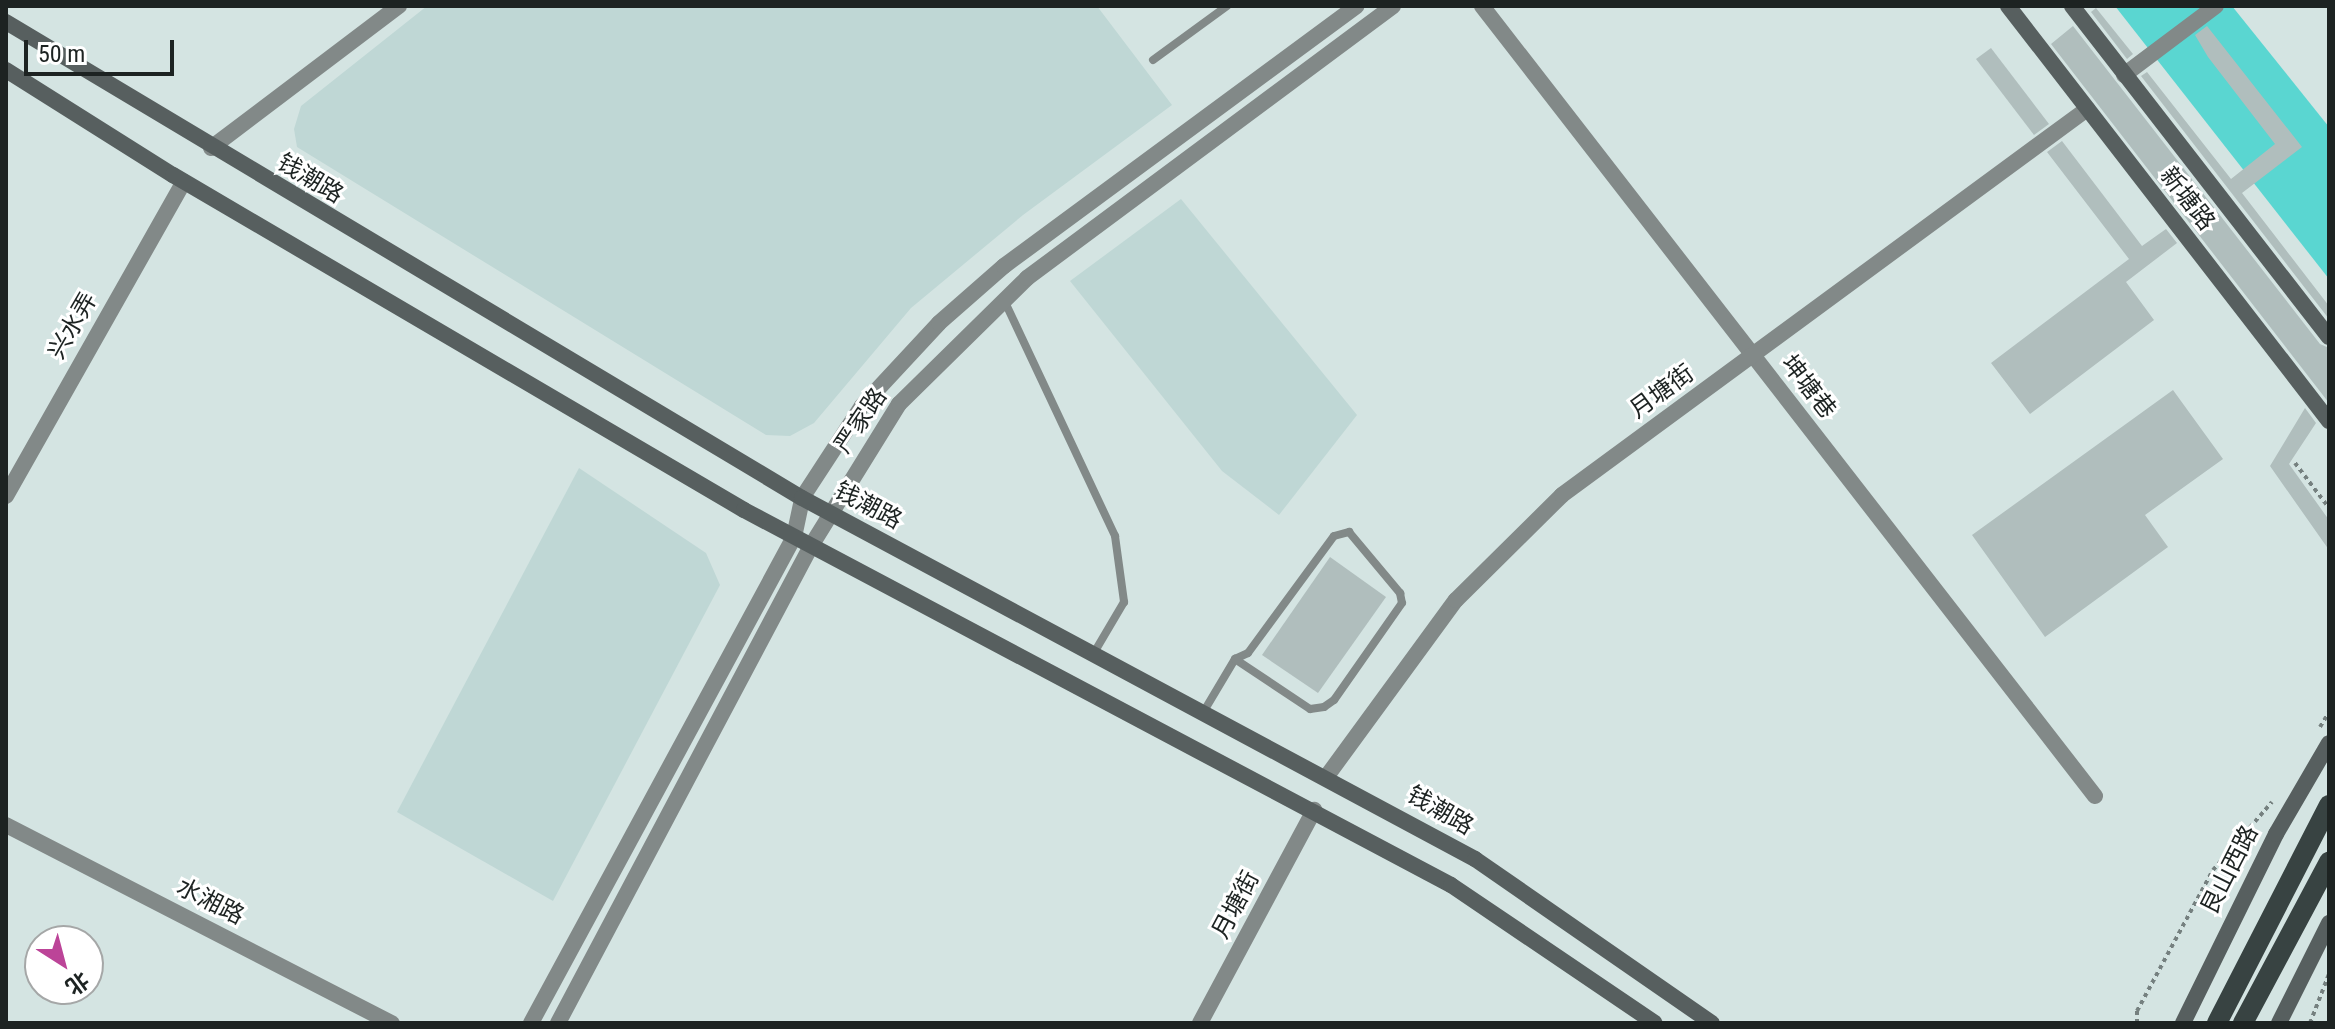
<!DOCTYPE html>
<html>
<head>
<meta charset="utf-8">
<style>
	body { margin:0 }
	#map { position:relative; width:2335px; height:1029px; overflow:hidden; background:#d4e4e2; font-family:"Roboto Condensed","Noto Sans SC",sans-serif }
	div>[style] { position:absolute }
	.built>* { inset:0; background:#bfd7d5 }
	.green>* { inset:0; background:#5ad6d1 }
	.building>* { inset:0; background:#b0bebd }
	.path>* { height:4px; margin-top:-2px; transform-origin:0; background:repeating-linear-gradient(90deg,#75807f 0 4px,transparent 0 8px) }
	.service>* { height:8px; margin:-4px; padding:0 4px; transform-origin:4px; border-radius:4px; background:#828988 }
	.minor>* { height:16px; margin:-8px; padding:0 8px; transform-origin:8px; border-radius:8px; background:#828988 }
	.tertiary>* { height:16px; margin:-8px; padding:0 8px; transform-origin:8px; border-radius:8px; background:#828988 }
	.secondary>* { height:16px; margin:-8px; padding:0 8px; transform-origin:8px; border-radius:8px; background:#575f5f }
	.primary>* { height:20px; margin:-10px; padding:0 10px; transform-origin:10px; border-radius:10px; background:#384342 }
	span { translate:-50% -50%; white-space:nowrap; text-align:center; line-height:1.15; -webkit-text-stroke:6px #fff; paint-order:stroke }
	.street-label { font-size:24px; color:#1d2322 }
	.frame { position:absolute; inset:0; border:8px solid #1d2322; pointer-events:none }
	.north { position:absolute; left:24px; top:925px; width:80px; height:80px; box-sizing:border-box; background:#fff; border:2px solid #a5a7a7; border-radius:50%; rotate:144deg; font-size:22px; font-weight:700; line-height:32px; text-align:center; color:#1d2322 }
	.north::after { content:''; display:block; margin:auto; width:28px; height:36px; background:#bc4498; clip-path:polygon(50% 0,100% 100%,50% 72%,0 100%) }
	.scale { position:absolute; left:24px; top:40px; width:150px; height:36px; box-sizing:border-box; border:4px solid #1d2322; border-top:0; padding-left:10px; font-size:24px; line-height:28px; white-space:nowrap; color:#1d2322; -webkit-text-stroke:6px #fff; paint-order:stroke }
</style>
</head>
<body>
<div id="map">
	<div class="built">
		<i style="clip-path:polygon(427px 6px,1097px 6px,1172px 105px,1023px 215px,911px 308px,814px 423px,790px 436px,766px 435px,297px 147px,294px 129px,301px 106px)"></i>
		<i style="clip-path:polygon(1181px 199px,1357px 415px,1279px 515px,1222px 471px,1070px 281px)"></i>
		<i style="clip-path:polygon(579px 468px,706px 553px,720px 585px,553px 901px,397px 812px)"></i>
	</div>
	<div class="green">
		<i style="clip-path:polygon(2115px 6px,2232px 6px,2329px 127px,2329px 279px)"></i>
	</div>
	<div class="building">
		<i style="clip-path:polygon(2096px 8px,2133px 54px,2127px 59px,2091px 12px)"></i>
		<i style="clip-path:polygon(2073px 26px,2320px 344px,2329px 348px,2329px 403px,2051px 44px)"></i>
		<i style="clip-path:polygon(2207px 26px,2302px 147px,2242px 193px,2329px 306px,2329px 319px,2141px 76px,2147px 72px,2231px 179px,2275px 144px,2208px 57px,2195px 35px)"></i>
		<i style="clip-path:polygon(1991px 48px,2049px 124px,2034px 135px,1976px 59px)"></i>
		<i style="clip-path:polygon(2062px 141px,2142px 246px,2166px 229px,2177px 243px,2126px 282px,2154px 320px,2030px 414px,1991px 363px,2129px 259px,2047px 152px)"></i>
		<i style="clip-path:polygon(2173px 390px,2223px 459px,2145px 515px,2168px 547px,2045px 637px,1972px 535px)"></i>
		<i style="clip-path:polygon(2305px 408px,2316px 423px,2289px 464px,2329px 520px,2329px 550px,2270px 466px)"></i>
		<i style="clip-path:polygon(1330px 557px,1386px 597px,1318px 693px,1262px 655px)"></i>
	</div>
	<div class="path">
		<i style="left:2295px;top:463px;width:56px;rotate:52.9deg"></i>
		<i style="left:2320px;top:727px;width:17px;rotate:-59deg"></i>
		<i style="left:2137px;top:1023px;width:12px;rotate:-90deg"></i>
		<i style="left:2137px;top:1011px;width:160px;rotate:-61.7deg"></i>
		<i style="left:2213px;top:870px;width:90px;rotate:-49.1deg"></i>
		<i style="left:2310px;top:1023px;width:53px;rotate:-68.8deg"></i>
	</div>
	<div class="service">
		<i style="left:1153px;top:60px;width:92px;rotate:-36.1deg"></i>
		<i style="left:1004px;top:300px;width:261px;rotate:64.8deg"></i>
		<i style="left:1115px;top:536px;width:67px;rotate:82.2deg"></i>
		<i style="left:1124px;top:602px;width:59px;rotate:120.5deg"></i>
		<i style="left:1204px;top:711px;width:61px;rotate:-59.2deg"></i>
		<i style="left:1235px;top:659px;width:14px;rotate:-25deg"></i>
		<i style="left:1248px;top:653px;width:145px;rotate:-53.7deg"></i>
		<i style="left:1334px;top:536px;width:16px;rotate:-15deg"></i>
		<i style="left:1349px;top:532px;width:80px;rotate:50.1deg"></i>
		<i style="left:1400px;top:593px;width:10px;rotate:79deg"></i>
		<i style="left:1402px;top:603px;width:118px;rotate:125deg"></i>
		<i style="left:1334px;top:700px;width:12px;rotate:145deg"></i>
		<i style="left:1324px;top:707px;width:14px;rotate:172deg"></i>
		<i style="left:1310px;top:709px;width:90px;rotate:-146.3deg"></i>
	</div>
	<div class="minor">
		<i style="left:1482px;top:6px;width:1000px;rotate:52.19deg"></i>
		<i style="left:2124px;top:75px;width:115px;rotate:-36.9deg"></i>
		<i style="left:211px;top:148px;width:236px;rotate:-37.1deg"></i>
		<i style="left:6px;top:496px;width:361px;rotate:-60.5deg"></i>
		<i style="left:1327px;top:776px;width:218px;rotate:-53.8deg"></i>
		<i style="left:1456px;top:600px;width:149px;rotate:-44.7deg"></i>
		<i style="left:1562px;top:495px;width:652px;rotate:-36.32deg"></i>
		<i style="left:6px;top:825px;width:434px;rotate:27.2deg"></i>
		<i style="left:1200px;top:1023px;width:242px;rotate:-61.8deg"></i>
	</div>
	<div class="tertiary">
		<i style="left:531px;top:1023px;width:553px;rotate:-61.58deg"></i>
		<i style="left:794px;top:537px;width:40px;rotate:-78deg"></i>
		<i style="left:802px;top:498px;width:110px;rotate:-56.9deg"></i>
		<i style="left:862px;top:406px;width:113px;rotate:-47.1deg"></i>
		<i style="left:939px;top:323px;width:86px;rotate:-41.2deg"></i>
		<i style="left:1004px;top:266px;width:438px;rotate:-36.4deg"></i>
		<i style="left:558px;top:1023px;width:540px;rotate:-62.06deg"></i>
		<i style="left:811px;top:546px;width:167px;rotate:-58.2deg"></i>
		<i style="left:899px;top:404px;width:180px;rotate:-44.5deg"></i>
		<i style="left:1027px;top:278px;width:456px;rotate:-36.6deg"></i>
	</div>
	<div class="secondary">
		<i style="left:2008px;top:6px;width:525px;rotate:52.28deg"></i>
		<i style="left:2072px;top:6px;width:419px;rotate:52.2deg"></i>
		<i style="left:6px;top:22px;width:927px;rotate:30.88deg"></i>
		<i style="left:802px;top:498px;width:764px;rotate:28.21deg"></i>
		<i style="left:1475px;top:859px;width:288px;rotate:34.7deg"></i>
		<i style="left:6px;top:70px;width:197px;rotate:32.2deg"></i>
		<i style="left:173px;top:175px;width:662px;rotate:30.4deg"></i>
		<i style="left:744px;top:510px;width:800px;rotate:27.94deg"></i>
		<i style="left:1451px;top:885px;width:246px;rotate:34.1deg"></i>
		<i style="left:2183px;top:1023px;width:211px;rotate:-63.8deg"></i>
		<i style="left:2276px;top:834px;width:105px;rotate:-59.8deg"></i>
		<i style="left:2279px;top:1023px;width:112px;rotate:-63.4deg"></i>
	</div>
	<div class="primary">
		<i style="left:2217px;top:1023px;width:245px;rotate:-62.8deg"></i>
		<i style="left:2243px;top:1023px;width:183px;rotate:-61.9deg"></i>
	</div>
	<div class="street-label">
		<span style="left:310px;top:179px;rotate:31deg">钱潮路</span>
		<span style="left:2187px;top:199px;rotate:52deg">新塘路</span>
		<span style="left:73px;top:326px;rotate:-60deg">兴水弄</span>
		<span style="left:1808px;top:387px;rotate:52deg">坤塘巷</span>
		<span style="left:1662px;top:392px;rotate:-36deg">月塘街</span>
		<span style="left:861px;top:421px;rotate:-56deg">严家路</span>
		<span style="left:868px;top:506px;rotate:28deg">钱潮路</span>
		<span style="left:1440px;top:811px;rotate:30deg">钱潮路</span>
		<span style="left:2230px;top:870px;rotate:-63deg">艮山西路</span>
		<span style="left:210px;top:902px;rotate:27deg">水湘路</span>
		<span style="left:1236px;top:905px;rotate:-62deg">月塘街</span>
	</div>
	<div class="frame"></div>
	<div class="north">北</div>
	<div class="scale">50 m</div>
</div>
</body>
</html>
